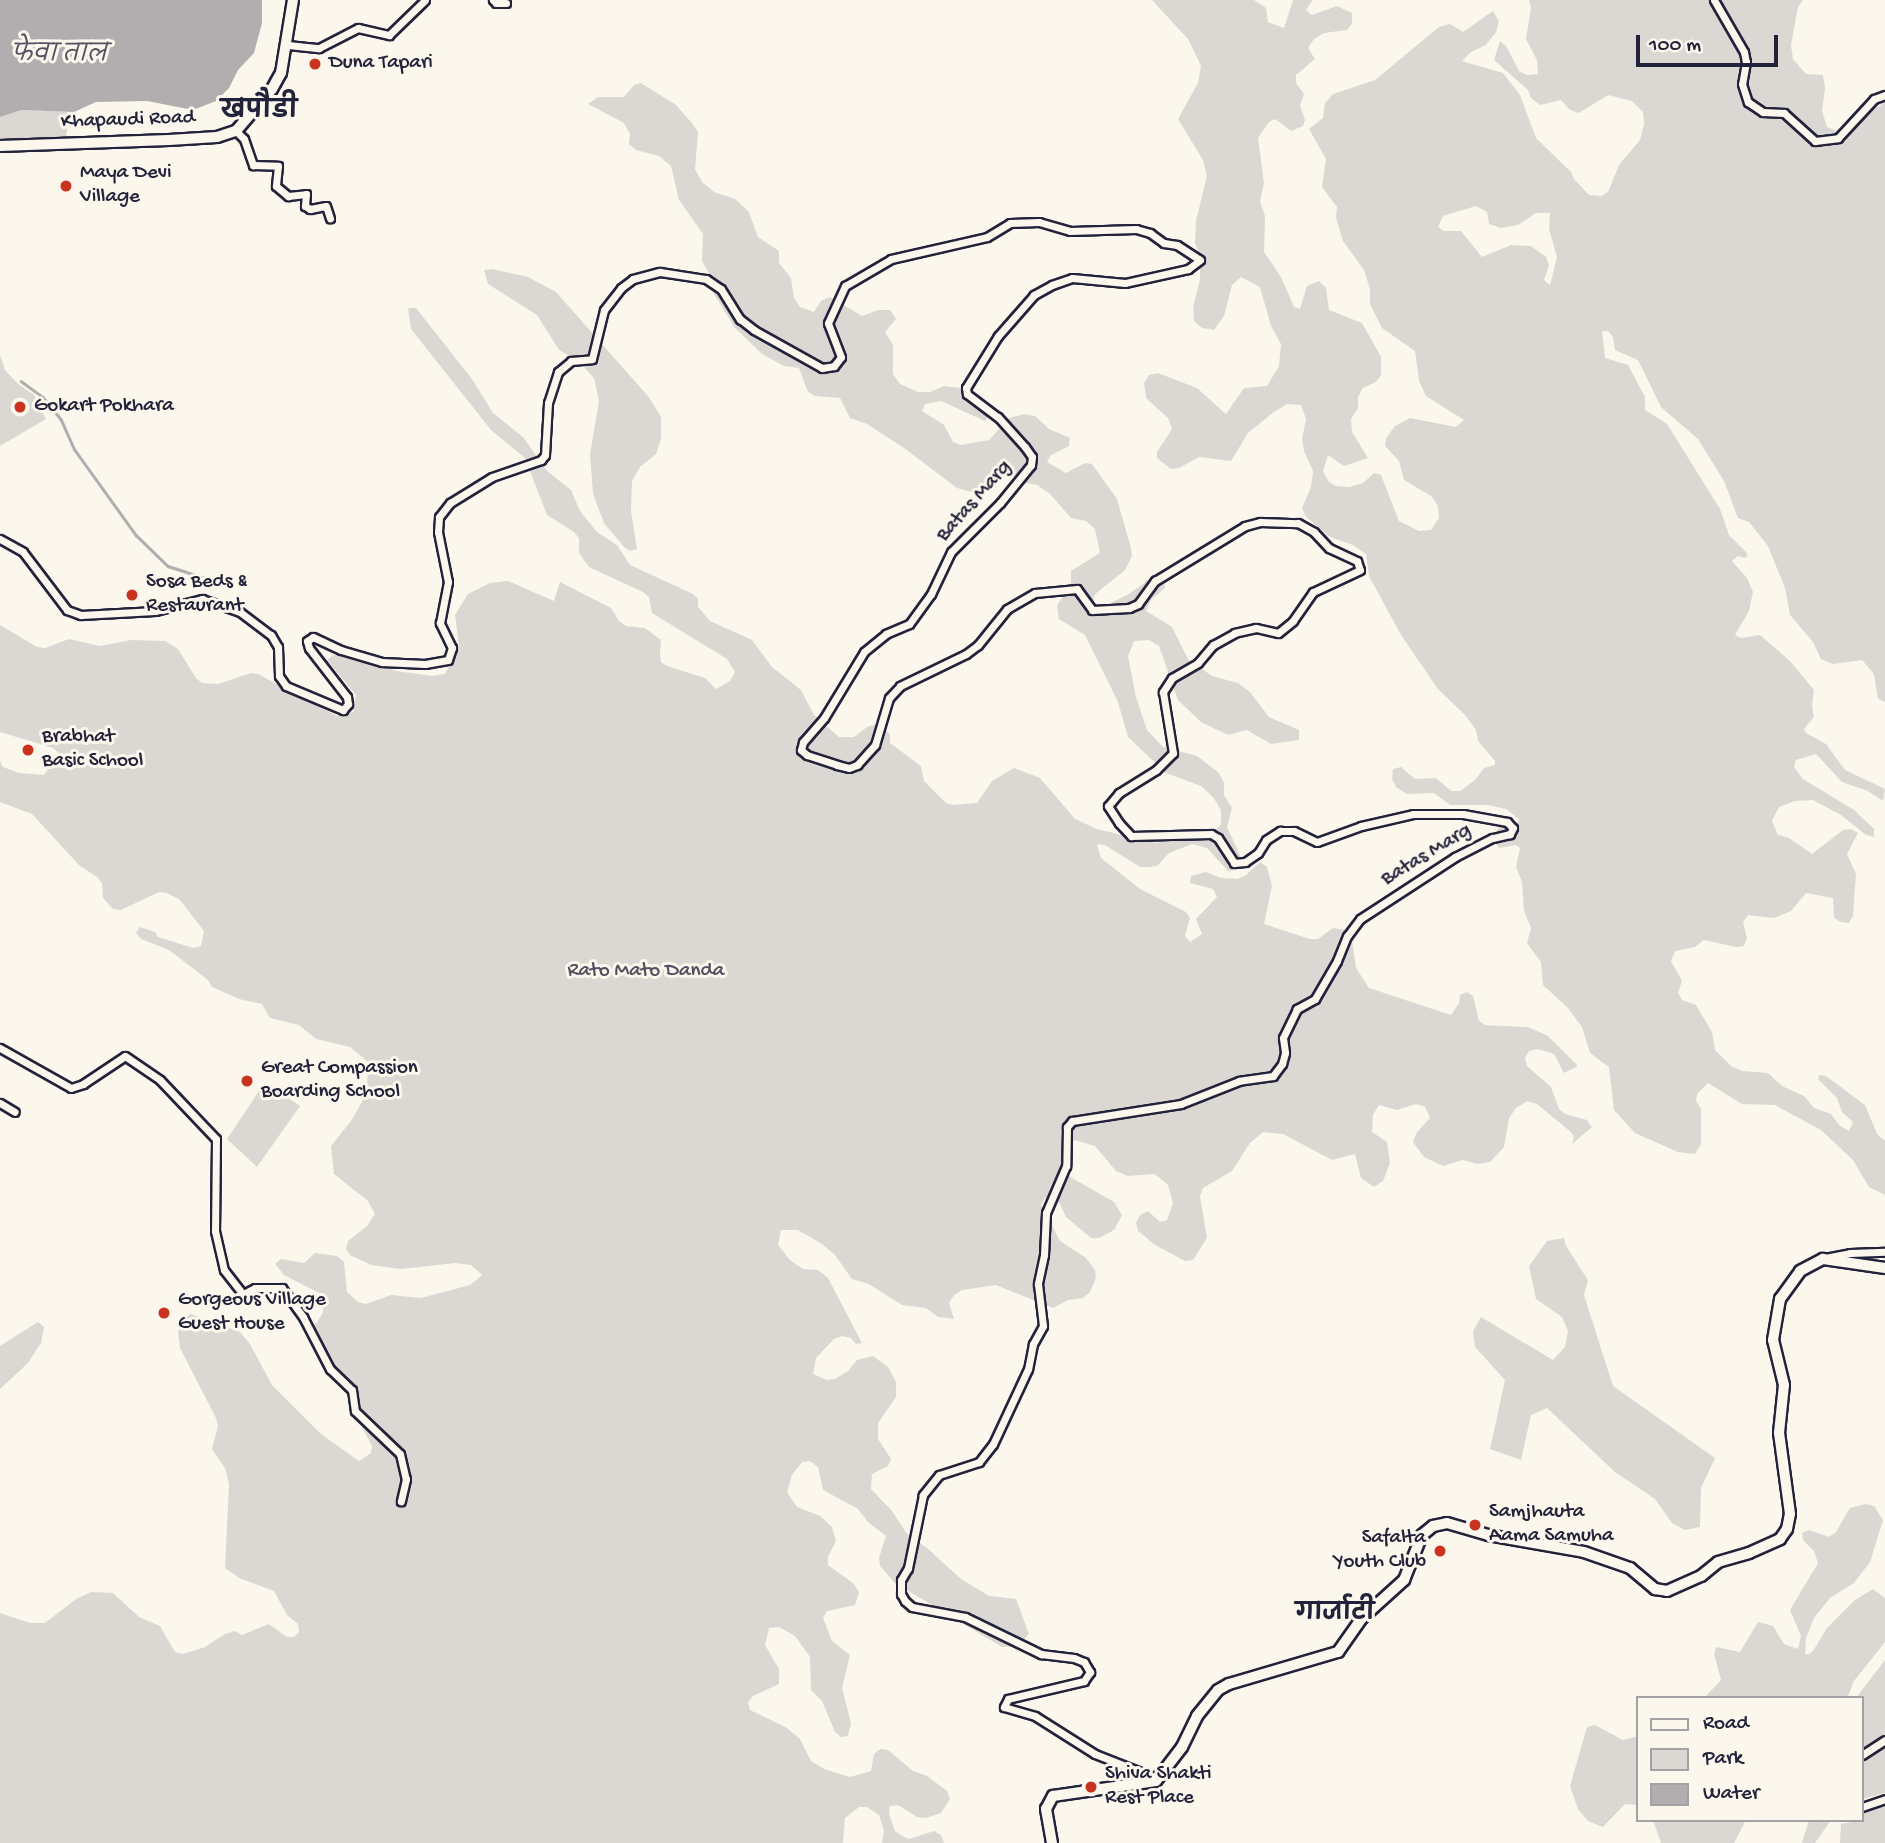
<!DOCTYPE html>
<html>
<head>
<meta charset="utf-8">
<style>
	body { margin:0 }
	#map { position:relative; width:1885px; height:1843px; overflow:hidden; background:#fbf7ec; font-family:"Gochi Hand","Playpen Sans Deva",sans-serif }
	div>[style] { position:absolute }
	.green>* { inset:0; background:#dbd8d3 }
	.water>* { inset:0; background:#b1aeb0 }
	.stream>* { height:2.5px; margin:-1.25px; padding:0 1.25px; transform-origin:1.25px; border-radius:1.25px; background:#b1aeb0 }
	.roads { filter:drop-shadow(2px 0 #22223b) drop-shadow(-2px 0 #22223b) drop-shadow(0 2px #22223b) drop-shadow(0 -2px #22223b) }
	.street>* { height:7px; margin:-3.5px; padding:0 3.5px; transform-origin:3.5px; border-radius:3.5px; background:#fbf7ec }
	.secondary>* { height:10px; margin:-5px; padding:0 5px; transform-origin:5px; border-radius:5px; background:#fbf7ec }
	.dots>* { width:19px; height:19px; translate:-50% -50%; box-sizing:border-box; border:4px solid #fbf7ec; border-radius:50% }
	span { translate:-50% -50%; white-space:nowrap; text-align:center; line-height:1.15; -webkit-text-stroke:6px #fbf7ec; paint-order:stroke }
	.poi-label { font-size:21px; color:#22223b }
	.left { translate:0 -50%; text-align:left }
	.right { translate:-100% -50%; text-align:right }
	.street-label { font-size:21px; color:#22223b }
	.park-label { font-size:21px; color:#505061 }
	.water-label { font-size:23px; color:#545364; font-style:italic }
	.neighbourhood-label { font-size:23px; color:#22223b; font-weight:700 }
	.quarter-label { font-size:24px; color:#22223b; font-weight:700 }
	.legend { position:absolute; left:1636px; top:1696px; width:228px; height:126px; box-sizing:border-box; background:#fbf7ec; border:2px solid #a4a2a5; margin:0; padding:9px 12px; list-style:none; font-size:21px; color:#22223b }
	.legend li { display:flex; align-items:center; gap:14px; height:35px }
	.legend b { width:35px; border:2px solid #a4a2a5 }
	.scale { position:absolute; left:1636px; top:35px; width:142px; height:32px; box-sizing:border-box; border:4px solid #22223b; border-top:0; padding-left:9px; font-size:21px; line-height:24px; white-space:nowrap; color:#22223b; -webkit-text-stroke:5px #fbf7ec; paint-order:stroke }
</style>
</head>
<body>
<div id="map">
	<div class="green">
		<i style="clip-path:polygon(evenodd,1152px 0,1254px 0,1266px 8px,1268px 22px,1284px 28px,1293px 0,1313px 0,1306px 10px,1312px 15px,1337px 6px,1352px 13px,1352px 24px,1347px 30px,1324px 33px,1314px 39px,1308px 48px,1315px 59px,1296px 75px,1296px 83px,1304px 94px,1300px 105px,1305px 120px,1303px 126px,1291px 131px,1275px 119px,1269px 122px,1258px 138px,1264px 183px,1260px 201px,1265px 216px,1264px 252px,1281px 277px,1294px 307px,1300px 309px,1307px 286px,1319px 281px,1326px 288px,1329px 310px,1362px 323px,1381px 357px,1381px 375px,1376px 382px,1363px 388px,1358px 397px,1358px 408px,1351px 419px,1352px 432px,1368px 458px,1344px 466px,1328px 455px,1323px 471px,1329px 482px,1336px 486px,1349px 487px,1363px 483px,1374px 473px,1381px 475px,1399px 521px,1419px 531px,1431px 530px,1439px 518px,1438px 506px,1431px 496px,1404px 480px,1399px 461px,1385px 446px,1386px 438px,1395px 426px,1410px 418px,1456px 427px,1464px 420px,1426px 396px,1419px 381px,1415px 351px,1382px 328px,1370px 304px,1370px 289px,1364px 270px,1343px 241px,1336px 218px,1337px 207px,1322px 187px,1326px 159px,1309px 129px,1323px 118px,1325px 103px,1333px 94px,1375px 80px,1439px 27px,1450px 24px,1463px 32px,1493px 11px,1499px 21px,1496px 32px,1486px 45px,1471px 52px,1462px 61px,1503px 73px,1520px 95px,1536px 138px,1571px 172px,1574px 179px,1589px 195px,1601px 196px,1608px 192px,1619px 165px,1640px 140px,1644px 124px,1643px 112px,1632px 101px,1608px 95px,1579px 113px,1570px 110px,1561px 100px,1540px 105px,1531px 98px,1528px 90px,1494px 60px,1500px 41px,1506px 46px,1519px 71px,1527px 75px,1538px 74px,1537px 60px,1526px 39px,1531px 7px,1529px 0,1803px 0,1798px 7px,1791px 45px,1793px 59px,1806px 74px,1823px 75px,1825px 88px,1822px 111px,1827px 127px,1839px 132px,1885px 102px,1885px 702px,1878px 699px,1874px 674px,1862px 660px,1833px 664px,1821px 659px,1813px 642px,1790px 615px,1785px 588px,1768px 546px,1749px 522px,1738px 518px,1724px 481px,1698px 439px,1661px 407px,1638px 360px,1615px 350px,1613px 337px,1608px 331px,1602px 331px,1605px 358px,1628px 365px,1645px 397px,1645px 410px,1667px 424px,1720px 509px,1729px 535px,1746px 552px,1748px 556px,1745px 558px,1738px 556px,1732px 561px,1747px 578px,1753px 592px,1749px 611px,1735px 635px,1741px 638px,1760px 635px,1790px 661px,1814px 690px,1812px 706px,1814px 717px,1804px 729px,1806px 733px,1826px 744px,1845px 770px,1885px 789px,1883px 801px,1868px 791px,1842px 782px,1816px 754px,1796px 760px,1794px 767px,1803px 779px,1854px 810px,1874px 829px,1874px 837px,1866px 835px,1841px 815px,1813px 800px,1795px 801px,1779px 807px,1772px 821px,1778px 835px,1789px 838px,1812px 854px,1843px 830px,1851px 829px,1858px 833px,1847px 854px,1856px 874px,1853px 916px,1849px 923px,1841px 922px,1834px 918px,1833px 898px,1806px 893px,1791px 911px,1774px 918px,1748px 915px,1743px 922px,1747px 938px,1744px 946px,1736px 947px,1704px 940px,1695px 947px,1675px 951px,1671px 961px,1682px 981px,1678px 993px,1682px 1000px,1696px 1005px,1712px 1032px,1715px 1050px,1731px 1066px,1742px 1071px,1768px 1073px,1782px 1086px,1804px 1096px,1814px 1108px,1831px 1114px,1840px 1126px,1849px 1131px,1853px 1122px,1842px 1112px,1837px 1098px,1818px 1079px,1819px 1075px,1826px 1076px,1865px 1105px,1877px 1134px,1885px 1141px,1885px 1195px,1869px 1187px,1853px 1160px,1821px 1130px,1775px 1105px,1742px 1104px,1708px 1083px,1697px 1094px,1696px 1101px,1701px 1109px,1701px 1144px,1695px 1154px,1678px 1152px,1635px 1133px,1614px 1110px,1609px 1067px,1590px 1053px,1582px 1027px,1568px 1008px,1543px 985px,1541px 962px,1527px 943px,1531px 928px,1524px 911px,1522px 882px,1516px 867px,1520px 848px,1516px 845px,1499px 848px,1492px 838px,1500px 826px,1515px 829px,1519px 819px,1506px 809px,1488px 805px,1450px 805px,1434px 793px,1407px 794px,1396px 787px,1392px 779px,1393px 769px,1401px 767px,1415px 779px,1436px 778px,1451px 791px,1460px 791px,1475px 780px,1484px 768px,1495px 765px,1495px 761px,1478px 741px,1476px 730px,1465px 715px,1438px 689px,1401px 635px,1369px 576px,1366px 554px,1353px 545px,1330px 537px,1306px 517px,1302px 508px,1311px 487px,1313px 471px,1304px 451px,1302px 439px,1306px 419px,1301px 405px,1287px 404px,1274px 412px,1248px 433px,1231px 461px,1199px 457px,1179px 468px,1171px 469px,1157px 458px,1157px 452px,1172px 429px,1168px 418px,1146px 398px,1144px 383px,1149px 375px,1158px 373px,1197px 388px,1226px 414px,1244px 388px,1267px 386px,1279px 366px,1281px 344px,1271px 326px,1260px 287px,1241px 277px,1232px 285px,1224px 316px,1214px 330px,1202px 328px,1194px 321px,1193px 307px,1200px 280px,1200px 256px,1195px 243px,1196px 221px,1207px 176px,1203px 160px,1178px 119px,1198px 83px,1201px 66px,1188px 39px,1152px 0,1476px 206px,1487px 212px,1489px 224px,1501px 228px,1518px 225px,1536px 213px,1550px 213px,1549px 229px,1557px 257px,1550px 285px,1544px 280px,1549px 265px,1546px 257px,1531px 246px,1511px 245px,1482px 257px,1461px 231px,1444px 231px,1438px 227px,1443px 216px,1476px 206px)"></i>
		<i style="clip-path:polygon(641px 83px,676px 105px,691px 122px,698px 132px,695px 169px,702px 182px,714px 192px,735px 199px,749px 212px,758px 237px,779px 251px,779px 263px,791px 278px,794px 298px,800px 307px,814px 312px,821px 301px,830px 297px,862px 316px,878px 310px,890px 310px,896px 319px,885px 332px,893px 345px,893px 374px,900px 384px,918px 392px,930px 392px,944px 386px,960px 388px,970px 393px,990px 415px,985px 421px,941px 401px,925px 404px,922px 411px,944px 425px,953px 442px,961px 445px,989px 440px,1009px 418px,1024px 414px,1035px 416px,1049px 429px,1070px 438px,1069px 446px,1051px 455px,1047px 462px,1066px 473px,1085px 463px,1092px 464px,1117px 499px,1131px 548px,1132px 556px,1125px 570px,1094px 595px,1093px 606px,1100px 608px,1129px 594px,1151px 578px,1163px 577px,1165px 588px,1151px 600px,1146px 611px,1172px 627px,1188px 659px,1212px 676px,1238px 683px,1250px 692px,1269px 717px,1299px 730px,1299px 740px,1271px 744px,1247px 730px,1228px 735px,1201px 722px,1178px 700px,1159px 646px,1149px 640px,1134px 641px,1128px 656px,1136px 697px,1147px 730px,1163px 747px,1197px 756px,1219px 773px,1224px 783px,1224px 795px,1232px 808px,1227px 827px,1240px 855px,1239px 863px,1236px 870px,1228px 871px,1207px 848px,1192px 844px,1169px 853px,1157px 866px,1149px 867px,1140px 867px,1105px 845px,1097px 844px,1101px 858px,1140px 889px,1186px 912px,1190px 918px,1185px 936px,1190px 942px,1202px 934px,1196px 919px,1217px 897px,1213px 889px,1190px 883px,1191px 876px,1206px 872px,1221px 878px,1237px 879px,1245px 876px,1260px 862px,1267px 867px,1272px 886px,1264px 924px,1310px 939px,1318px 939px,1333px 928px,1347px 930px,1352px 940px,1356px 968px,1369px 988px,1451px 1015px,1459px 1003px,1460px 995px,1467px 992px,1473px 996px,1479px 1021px,1485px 1025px,1528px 1027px,1548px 1036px,1578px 1066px,1564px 1073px,1554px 1054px,1538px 1049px,1529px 1051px,1525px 1058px,1527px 1066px,1551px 1087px,1559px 1109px,1565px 1114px,1587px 1120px,1592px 1127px,1572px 1144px,1574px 1137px,1571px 1132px,1537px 1104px,1527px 1101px,1516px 1108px,1509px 1118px,1504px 1147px,1490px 1162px,1477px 1164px,1463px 1160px,1443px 1166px,1424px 1157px,1413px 1142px,1417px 1132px,1430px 1118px,1425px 1107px,1416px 1104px,1397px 1110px,1379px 1105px,1373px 1115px,1372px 1132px,1387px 1142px,1390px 1163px,1383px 1181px,1374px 1187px,1361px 1178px,1355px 1154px,1332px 1160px,1283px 1134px,1263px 1132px,1250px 1143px,1232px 1171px,1203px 1188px,1200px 1196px,1207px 1238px,1193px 1260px,1185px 1261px,1155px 1245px,1138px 1231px,1136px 1223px,1140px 1215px,1148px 1211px,1160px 1222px,1167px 1220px,1173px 1203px,1168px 1185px,1155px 1174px,1128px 1176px,1116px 1171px,1095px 1146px,1075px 1140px,1062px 1153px,1065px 1174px,1114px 1202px,1122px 1215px,1114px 1230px,1099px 1238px,1091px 1238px,1066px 1217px,1059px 1202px,1053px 1198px,1045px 1198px,1041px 1205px,1060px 1241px,1086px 1258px,1095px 1270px,1096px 1278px,1090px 1292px,1083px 1298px,1068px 1300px,1053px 1308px,996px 1285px,962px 1290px,954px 1295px,949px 1303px,954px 1319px,938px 1317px,926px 1308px,902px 1305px,869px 1284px,852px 1279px,835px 1255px,822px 1244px,798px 1230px,781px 1230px,778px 1245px,790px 1260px,803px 1269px,818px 1270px,828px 1278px,862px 1343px,856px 1344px,851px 1338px,842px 1336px,834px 1339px,816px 1358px,813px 1374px,827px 1380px,835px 1379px,848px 1371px,857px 1360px,873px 1356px,888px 1367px,896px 1382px,896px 1397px,878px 1423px,878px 1439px,891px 1459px,888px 1466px,872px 1474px,871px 1489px,892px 1511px,907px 1534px,927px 1548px,961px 1579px,989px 1596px,1016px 1599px,1029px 1634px,1017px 1646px,1002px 1647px,895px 1583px,880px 1566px,879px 1558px,886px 1536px,868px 1522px,858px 1509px,823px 1490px,818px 1467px,810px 1461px,802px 1462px,792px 1475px,787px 1492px,797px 1507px,820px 1516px,832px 1527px,836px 1541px,828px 1557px,828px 1565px,854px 1584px,859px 1592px,855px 1605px,827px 1611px,823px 1618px,832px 1641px,850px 1655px,842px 1688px,851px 1723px,848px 1736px,841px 1737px,835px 1732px,822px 1701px,811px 1690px,810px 1657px,795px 1636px,779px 1627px,769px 1628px,765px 1645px,779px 1669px,779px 1684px,753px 1696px,748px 1702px,750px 1710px,787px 1728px,800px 1739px,811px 1761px,824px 1769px,850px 1777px,871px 1771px,874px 1754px,880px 1749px,888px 1750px,913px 1771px,927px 1776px,947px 1791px,950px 1799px,941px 1813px,926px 1818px,917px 1817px,898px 1805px,890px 1806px,889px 1814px,895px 1831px,902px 1836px,909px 1839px,934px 1831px,941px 1835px,944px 1843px,882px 1843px,884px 1831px,879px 1815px,867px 1807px,859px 1807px,845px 1818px,843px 1843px,0 1843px,0 1613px,30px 1623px,45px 1623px,76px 1599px,91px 1592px,113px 1593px,139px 1617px,160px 1626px,175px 1652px,183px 1654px,205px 1647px,225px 1634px,235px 1631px,242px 1635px,269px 1624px,287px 1637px,294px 1637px,299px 1632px,298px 1624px,287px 1615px,274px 1591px,239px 1578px,225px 1568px,229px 1484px,225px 1468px,212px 1449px,218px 1426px,216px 1418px,180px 1348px,178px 1333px,183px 1318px,191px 1314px,240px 1332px,250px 1344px,272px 1385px,321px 1434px,359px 1461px,371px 1453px,372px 1446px,361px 1425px,353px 1393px,316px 1356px,314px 1348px,314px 1326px,323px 1313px,323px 1295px,284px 1275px,275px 1264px,281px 1259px,304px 1263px,315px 1253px,337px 1256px,344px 1262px,347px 1292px,358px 1302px,366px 1304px,391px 1295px,421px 1298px,470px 1285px,482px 1275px,471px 1265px,455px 1263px,401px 1269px,371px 1265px,350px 1255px,346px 1249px,348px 1241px,367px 1226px,375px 1214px,368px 1201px,334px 1174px,331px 1146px,351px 1121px,367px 1093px,368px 1062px,350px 1047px,316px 1039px,299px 1025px,270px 1018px,262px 1004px,239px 999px,212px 987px,208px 980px,169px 950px,141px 939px,136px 933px,140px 927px,155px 932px,158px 937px,193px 948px,201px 946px,204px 931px,180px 900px,167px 893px,159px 892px,121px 910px,113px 909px,103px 898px,102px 883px,97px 877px,79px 865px,32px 814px,0 802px,0 761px,3px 767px,19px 773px,44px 775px,59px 753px,53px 748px,0 732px,0 625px,37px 647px,45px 648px,69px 639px,100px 646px,131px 640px,165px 641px,178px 649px,196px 678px,202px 683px,218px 684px,251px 673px,258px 674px,337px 716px,346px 715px,353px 712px,356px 695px,327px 660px,333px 655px,357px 658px,396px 671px,433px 676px,445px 674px,459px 646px,455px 615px,468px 594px,490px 583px,508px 581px,554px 601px,560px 582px,611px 608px,619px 621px,626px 626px,645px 628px,661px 640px,660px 655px,661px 662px,667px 666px,705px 678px,716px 689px,730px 681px,735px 672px,727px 659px,652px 613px,649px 597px,643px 592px,589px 567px,579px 553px,579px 538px,574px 532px,547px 515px,525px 458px,491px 430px,411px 329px,408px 308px,416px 308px,472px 379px,493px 413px,523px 437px,547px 471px,571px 490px,580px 511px,597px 532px,617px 545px,630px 565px,693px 594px,698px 599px,698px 607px,710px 621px,752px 640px,772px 667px,801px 690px,814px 715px,839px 737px,854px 737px,867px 727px,880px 723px,890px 735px,890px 743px,921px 766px,924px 781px,946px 803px,953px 805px,977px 803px,992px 781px,1014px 768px,1040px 778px,1075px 819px,1097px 829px,1155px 843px,1214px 831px,1221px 825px,1221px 810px,1213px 797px,1201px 786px,1166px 773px,1128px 737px,1118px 702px,1085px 635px,1059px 619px,1057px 605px,1071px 586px,1071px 571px,1100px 553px,1095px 529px,1086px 521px,1071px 518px,1050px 494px,1037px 485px,1021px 482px,1010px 471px,998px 473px,975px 493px,957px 488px,904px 448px,867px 424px,850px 418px,840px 398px,815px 396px,808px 392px,799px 368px,784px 366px,762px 354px,735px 328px,701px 273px,708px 280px,712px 278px,702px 261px,703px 234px,679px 200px,671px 166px,659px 156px,636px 150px,629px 144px,630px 134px,624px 123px,588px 104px,598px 97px,624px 97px,634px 85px)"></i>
		<i style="clip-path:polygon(22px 110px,74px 112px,68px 120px,66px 139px,0 143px,0 117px)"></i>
		<i style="clip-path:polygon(492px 269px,528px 277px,556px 292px,648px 396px,661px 417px,661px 439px,656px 454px,640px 467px,632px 481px,631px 511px,637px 549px,630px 551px,624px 547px,604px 523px,593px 494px,590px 454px,599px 401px,594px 378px,578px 361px,559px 350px,537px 315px,488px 284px,484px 270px)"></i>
		<i style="clip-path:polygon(0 355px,5px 370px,18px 384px,34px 395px,46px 419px,0 446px)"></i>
		<i style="clip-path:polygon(265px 1082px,300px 1106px,257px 1167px,227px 1139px)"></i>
		<i style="clip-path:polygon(1564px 1238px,1566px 1246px,1588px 1280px,1584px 1295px,1613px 1386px,1715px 1458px,1701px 1488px,1700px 1527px,1685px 1530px,1672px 1523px,1655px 1499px,1615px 1472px,1547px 1408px,1531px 1415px,1521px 1460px,1490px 1449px,1505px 1380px,1475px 1347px,1473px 1331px,1481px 1317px,1553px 1360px,1565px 1347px,1568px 1331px,1562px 1317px,1536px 1299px,1529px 1266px,1547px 1241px)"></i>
		<i style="clip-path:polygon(38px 1322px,44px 1327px,41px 1343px,28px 1363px,0 1389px,0 1346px)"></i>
		<i style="clip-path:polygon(1866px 1504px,1874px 1506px,1883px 1520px,1870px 1562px,1854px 1583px,1830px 1598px,1814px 1618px,1806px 1638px,1805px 1653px,1808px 1655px,1813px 1651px,1827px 1628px,1855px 1600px,1873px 1589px,1885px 1598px,1885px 1642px,1854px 1681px,1848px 1696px,1851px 1698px,1704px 1698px,1721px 1680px,1714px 1654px,1716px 1647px,1740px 1652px,1758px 1622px,1773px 1626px,1784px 1644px,1798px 1649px,1801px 1636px,1790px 1610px,1818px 1563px,1814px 1551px,1803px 1540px,1802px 1533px,1809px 1530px,1829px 1537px,1836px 1532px,1850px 1508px)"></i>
		<i style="clip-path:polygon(1885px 1660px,1885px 1734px,1862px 1750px,1862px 1698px,1856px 1698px)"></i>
		<i style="clip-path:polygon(1595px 1725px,1623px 1740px,1638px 1736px,1638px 1805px,1625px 1804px,1603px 1827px,1588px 1821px,1578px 1809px,1570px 1786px,1587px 1727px)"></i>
		<i style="clip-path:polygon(1885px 1748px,1885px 1793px,1862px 1799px,1862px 1760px)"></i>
		<i style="clip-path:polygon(1885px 1805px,1885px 1843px,1840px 1843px,1841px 1824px,1862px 1820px,1862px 1813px)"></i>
		<i style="clip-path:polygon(1653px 1820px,1746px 1820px,1734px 1843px,1661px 1843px)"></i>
		<i style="clip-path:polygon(1809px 1820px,1831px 1820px,1815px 1843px,1802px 1843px)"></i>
	</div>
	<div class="water">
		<i style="clip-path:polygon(0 0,262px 0,262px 23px,254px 53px,238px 70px,229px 88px,216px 101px,193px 110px,147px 101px,96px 102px,74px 112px,22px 110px,0 117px)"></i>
	</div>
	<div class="stream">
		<i style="left:21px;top:381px;width:27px;rotate:36deg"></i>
		<i style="left:43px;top:397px;width:28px;rotate:51deg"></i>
		<i style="left:61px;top:419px;width:34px;rotate:66deg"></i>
		<i style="left:75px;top:450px;width:105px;rotate:54.3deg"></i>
		<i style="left:136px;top:535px;width:45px;rotate:44.1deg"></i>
		<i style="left:168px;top:566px;width:68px;rotate:17.9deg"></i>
	</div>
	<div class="roads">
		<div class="street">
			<i style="left:493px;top:0;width:4px;rotate:45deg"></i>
			<i style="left:496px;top:3px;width:10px"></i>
			<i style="left:1714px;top:0;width:60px;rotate:60deg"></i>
			<i style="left:1744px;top:52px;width:10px;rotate:79deg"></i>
			<i style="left:1746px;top:62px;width:22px;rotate:100deg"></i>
			<i style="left:1742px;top:84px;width:19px;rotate:72deg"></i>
			<i style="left:1748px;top:102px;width:18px;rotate:34deg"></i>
			<i style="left:1763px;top:112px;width:21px;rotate:3deg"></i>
			<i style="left:1784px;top:113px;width:42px;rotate:42.1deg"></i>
			<i style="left:1815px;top:141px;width:23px;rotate:-7deg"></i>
			<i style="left:1838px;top:138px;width:53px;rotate:-47.3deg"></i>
			<i style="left:1874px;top:99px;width:12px;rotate:-20deg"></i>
			<i style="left:288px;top:45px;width:31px;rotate:6deg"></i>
			<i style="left:319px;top:48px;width:44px;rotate:-27.1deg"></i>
			<i style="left:358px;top:28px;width:32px;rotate:13deg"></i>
			<i style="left:389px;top:35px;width:50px;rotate:-44.2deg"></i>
			<i style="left:236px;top:131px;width:11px;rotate:45deg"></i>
			<i style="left:244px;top:139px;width:28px;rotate:71deg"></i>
			<i style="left:253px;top:165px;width:25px;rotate:2deg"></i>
			<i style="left:278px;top:166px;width:20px;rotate:96deg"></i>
			<i style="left:276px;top:186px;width:16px;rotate:40deg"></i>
			<i style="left:288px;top:196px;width:18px;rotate:-6deg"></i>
			<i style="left:306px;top:194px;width:12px;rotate:95deg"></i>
			<i style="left:305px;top:206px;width:6px;rotate:31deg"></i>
			<i style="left:310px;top:209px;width:16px;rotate:-11deg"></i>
			<i style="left:326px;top:206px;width:13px;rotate:72deg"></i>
			<i style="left:0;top:539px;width:26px;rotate:29deg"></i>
			<i style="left:23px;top:552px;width:73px;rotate:52.8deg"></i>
			<i style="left:67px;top:610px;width:15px;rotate:20deg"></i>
			<i style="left:81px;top:615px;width:74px;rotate:-3.1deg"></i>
			<i style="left:155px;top:611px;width:49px;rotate:-14.3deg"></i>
			<i style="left:202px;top:599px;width:40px;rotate:18.9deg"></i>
			<i style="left:240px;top:612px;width:39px;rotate:37deg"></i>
			<i style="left:271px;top:635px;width:14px;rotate:60deg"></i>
			<i style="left:278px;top:647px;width:29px;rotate:88deg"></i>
			<i style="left:279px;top:676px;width:12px;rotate:55deg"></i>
			<i style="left:286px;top:686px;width:62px;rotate:22.8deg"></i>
			<i style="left:343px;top:710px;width:8px;rotate:-50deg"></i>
			<i style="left:348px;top:704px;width:7px;rotate:-98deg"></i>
			<i style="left:347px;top:697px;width:62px;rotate:-127.8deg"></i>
			<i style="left:309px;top:648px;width:7px;rotate:-106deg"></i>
			<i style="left:307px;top:641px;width:7px;rotate:-34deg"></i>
			<i style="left:313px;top:637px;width:31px;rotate:25deg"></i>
			<i style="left:341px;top:650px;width:43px;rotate:16.3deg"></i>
			<i style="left:382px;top:662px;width:43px;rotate:2.7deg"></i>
			<i style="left:425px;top:664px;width:23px;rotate:-10deg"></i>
			<i style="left:448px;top:660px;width:13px;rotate:-72deg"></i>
			<i style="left:452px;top:648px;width:28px;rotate:-116deg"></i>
			<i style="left:440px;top:623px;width:42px;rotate:-79deg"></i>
			<i style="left:448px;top:582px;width:51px;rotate:-101.3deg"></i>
			<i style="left:438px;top:532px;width:15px;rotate:-86deg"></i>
			<i style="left:439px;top:517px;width:18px;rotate:-52deg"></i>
			<i style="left:450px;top:503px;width:49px;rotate:-31.8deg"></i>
			<i style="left:492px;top:477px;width:52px;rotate:-19.1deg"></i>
			<i style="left:541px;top:460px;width:6px;rotate:-51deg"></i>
			<i style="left:545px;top:455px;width:52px;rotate:-86.7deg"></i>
			<i style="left:548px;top:403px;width:33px;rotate:-72deg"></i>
			<i style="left:558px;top:372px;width:17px;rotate:-40deg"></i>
			<i style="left:571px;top:361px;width:21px;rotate:-5deg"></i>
			<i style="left:592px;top:359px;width:50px;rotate:-76.2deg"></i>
			<i style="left:604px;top:310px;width:28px;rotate:-52deg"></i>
			<i style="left:621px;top:288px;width:15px;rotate:-37deg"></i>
			<i style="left:633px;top:279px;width:28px;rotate:-15deg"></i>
			<i style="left:660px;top:272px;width:47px;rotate:8.7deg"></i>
			<i style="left:706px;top:279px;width:18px;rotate:34deg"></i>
			<i style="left:721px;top:289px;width:36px;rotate:58deg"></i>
			<i style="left:740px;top:319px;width:18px;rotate:38deg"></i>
			<i style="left:754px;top:330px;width:78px;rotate:29.2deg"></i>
			<i style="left:822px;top:368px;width:12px;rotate:-9deg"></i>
			<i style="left:834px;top:366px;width:11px;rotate:-52deg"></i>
			<i style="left:841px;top:357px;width:36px;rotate:-111deg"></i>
			<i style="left:828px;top:323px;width:41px;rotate:-65.3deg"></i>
			<i style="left:845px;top:286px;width:53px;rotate:-30.4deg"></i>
			<i style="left:891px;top:259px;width:98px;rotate:-12.9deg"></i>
			<i style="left:987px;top:237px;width:27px;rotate:-31deg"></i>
			<i style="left:1010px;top:223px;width:29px;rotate:-2deg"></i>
			<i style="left:1039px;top:222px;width:32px;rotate:16deg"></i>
			<i style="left:1070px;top:231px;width:66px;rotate:-1.7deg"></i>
			<i style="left:1136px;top:229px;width:15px;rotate:16deg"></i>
			<i style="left:1150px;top:233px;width:17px;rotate:36deg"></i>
			<i style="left:1164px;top:243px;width:13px;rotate:9deg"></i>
			<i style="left:1177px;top:245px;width:27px;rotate:33deg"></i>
			<i style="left:1200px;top:260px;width:15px;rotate:143deg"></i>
			<i style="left:1188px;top:269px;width:65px;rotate:167.5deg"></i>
			<i style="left:1125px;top:283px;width:53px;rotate:-174.6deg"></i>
			<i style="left:1072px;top:278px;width:21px;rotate:161deg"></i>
			<i style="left:1052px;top:285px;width:21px;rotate:151deg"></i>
			<i style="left:1034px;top:295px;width:55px;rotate:131.3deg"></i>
			<i style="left:998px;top:336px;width:61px;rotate:121.6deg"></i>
			<i style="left:966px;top:388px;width:6px;rotate:81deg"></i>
			<i style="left:967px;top:394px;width:39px;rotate:37deg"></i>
			<i style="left:998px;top:417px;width:40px;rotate:48deg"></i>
			<i style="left:1025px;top:447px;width:12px;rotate:55deg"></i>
			<i style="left:1032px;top:457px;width:8px;rotate:97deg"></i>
			<i style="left:1031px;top:465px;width:49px;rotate:129.2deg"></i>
			<i style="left:1000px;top:503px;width:69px;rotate:135deg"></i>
			<i style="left:951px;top:552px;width:47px;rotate:115.5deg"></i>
			<i style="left:931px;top:594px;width:37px;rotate:126deg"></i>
			<i style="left:909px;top:624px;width:25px;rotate:157deg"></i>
			<i style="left:886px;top:634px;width:28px;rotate:141deg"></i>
			<i style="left:864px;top:652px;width:77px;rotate:121.2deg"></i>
			<i style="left:824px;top:718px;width:32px;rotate:131deg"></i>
			<i style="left:803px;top:742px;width:8px;rotate:104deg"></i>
			<i style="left:801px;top:750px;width:8px;rotate:40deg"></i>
			<i style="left:807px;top:755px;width:32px;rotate:18deg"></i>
			<i style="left:837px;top:765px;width:12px;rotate:14deg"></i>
			<i style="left:849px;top:768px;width:9px;rotate:-21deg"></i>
			<i style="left:857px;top:765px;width:27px;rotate:-48deg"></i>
			<i style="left:875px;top:745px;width:49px;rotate:-73.4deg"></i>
			<i style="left:889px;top:698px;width:16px;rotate:-47deg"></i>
			<i style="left:900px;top:686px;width:73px;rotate:-25.9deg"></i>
			<i style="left:966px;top:654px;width:15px;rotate:-37deg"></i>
			<i style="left:978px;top:645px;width:46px;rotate:-51.1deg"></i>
			<i style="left:1007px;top:609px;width:32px;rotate:-30deg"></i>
			<i style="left:1035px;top:593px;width:42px;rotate:-5.4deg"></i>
			<i style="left:1077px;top:589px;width:26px;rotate:54deg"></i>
			<i style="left:1092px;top:610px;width:37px;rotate:-3deg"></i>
			<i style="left:1129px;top:608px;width:10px;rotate:-24deg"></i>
			<i style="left:1138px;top:604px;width:29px;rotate:-54deg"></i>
			<i style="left:1155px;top:581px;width:105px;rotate:-31.4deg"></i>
			<i style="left:1245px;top:526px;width:16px;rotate:-15deg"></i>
			<i style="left:1260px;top:522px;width:38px;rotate:2deg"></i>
			<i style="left:1298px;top:523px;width:18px;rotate:29deg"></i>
			<i style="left:1314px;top:532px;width:22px;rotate:47deg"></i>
			<i style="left:1329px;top:548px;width:31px;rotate:25deg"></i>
			<i style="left:1357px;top:561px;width:9px;rotate:72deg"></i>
			<i style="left:1360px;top:570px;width:52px;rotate:154.9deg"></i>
			<i style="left:1313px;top:592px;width:35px;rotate:125deg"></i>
			<i style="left:1293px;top:621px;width:19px;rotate:141deg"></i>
			<i style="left:1278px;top:633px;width:23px;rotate:-167deg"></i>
			<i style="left:1256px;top:628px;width:22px;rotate:167deg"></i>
			<i style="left:1235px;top:633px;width:25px;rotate:151deg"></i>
			<i style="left:1213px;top:645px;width:23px;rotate:130deg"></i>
			<i style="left:1198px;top:663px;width:30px;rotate:150deg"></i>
			<i style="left:1172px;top:678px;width:17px;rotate:123deg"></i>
			<i style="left:1163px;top:692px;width:62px;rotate:80.7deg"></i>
			<i style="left:1173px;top:753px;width:24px;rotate:135deg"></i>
			<i style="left:1156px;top:770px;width:44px;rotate:148.1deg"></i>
			<i style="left:1119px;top:793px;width:17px;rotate:130deg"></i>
			<i style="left:1108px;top:806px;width:20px;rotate:57deg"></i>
			<i style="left:1119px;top:823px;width:18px;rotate:47deg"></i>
			<i style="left:1131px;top:836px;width:80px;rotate:-1.4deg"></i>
			<i style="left:1211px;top:834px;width:8px;rotate:30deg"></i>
			<i style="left:1218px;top:838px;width:30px;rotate:57deg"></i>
			<i style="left:1234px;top:863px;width:11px;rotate:-5deg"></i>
			<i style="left:1245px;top:862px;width:16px;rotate:-35deg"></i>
			<i style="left:1258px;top:853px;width:15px;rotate:-58deg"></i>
			<i style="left:1266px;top:840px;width:17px;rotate:-33deg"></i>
			<i style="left:1280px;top:831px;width:14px"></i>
			<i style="left:1294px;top:831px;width:25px;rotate:26deg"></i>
			<i style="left:1317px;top:842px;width:47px;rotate:-20deg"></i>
			<i style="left:1361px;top:826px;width:53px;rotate:-13deg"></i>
			<i style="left:1413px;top:814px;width:50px"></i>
			<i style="left:1463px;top:814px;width:45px;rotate:10.3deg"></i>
			<i style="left:1507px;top:822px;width:8px;rotate:45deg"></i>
			<i style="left:1513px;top:828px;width:7px;rotate:117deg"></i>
			<i style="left:1510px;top:834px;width:18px;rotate:167deg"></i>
			<i style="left:1492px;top:838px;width:42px;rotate:152.8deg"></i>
			<i style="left:1455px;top:857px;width:113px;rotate:146.9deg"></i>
			<i style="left:1360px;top:919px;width:21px;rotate:127deg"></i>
			<i style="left:1347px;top:936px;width:27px;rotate:112deg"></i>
			<i style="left:1337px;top:961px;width:44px;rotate:120.1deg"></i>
			<i style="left:1315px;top:999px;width:21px;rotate:151deg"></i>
			<i style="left:1297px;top:1009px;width:32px;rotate:116deg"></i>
			<i style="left:1283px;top:1038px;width:15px;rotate:82deg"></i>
			<i style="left:1285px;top:1053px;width:11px;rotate:105deg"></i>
			<i style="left:1282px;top:1064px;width:15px;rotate:127deg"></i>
			<i style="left:1273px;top:1076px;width:34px;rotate:172deg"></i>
			<i style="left:1239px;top:1081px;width:62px;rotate:158.4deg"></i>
			<i style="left:1181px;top:1104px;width:110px;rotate:171.1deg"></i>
			<i style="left:1072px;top:1121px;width:8px;rotate:130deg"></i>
			<i style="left:1067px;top:1127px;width:39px;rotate:91deg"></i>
			<i style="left:1066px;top:1166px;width:51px;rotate:113.1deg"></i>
			<i style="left:1046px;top:1213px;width:42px;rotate:92.7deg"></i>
			<i style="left:1044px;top:1255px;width:30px;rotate:102deg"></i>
			<i style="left:1038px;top:1284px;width:42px;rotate:83.2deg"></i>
			<i style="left:1043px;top:1326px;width:21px;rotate:119deg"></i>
			<i style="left:1033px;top:1344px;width:25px;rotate:101deg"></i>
			<i style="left:1028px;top:1369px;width:83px;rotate:115deg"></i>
			<i style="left:993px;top:1444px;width:23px;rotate:128deg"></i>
			<i style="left:979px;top:1462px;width:42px;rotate:162deg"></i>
			<i style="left:939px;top:1475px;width:26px;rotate:129deg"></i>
			<i style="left:923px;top:1495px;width:75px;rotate:101.6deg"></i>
			<i style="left:908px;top:1568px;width:14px;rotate:120deg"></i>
			<i style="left:901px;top:1580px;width:14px;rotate:90deg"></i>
			<i style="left:901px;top:1594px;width:8px;rotate:60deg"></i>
			<i style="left:905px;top:1601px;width:9px;rotate:41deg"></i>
			<i style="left:912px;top:1607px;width:54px;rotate:10.7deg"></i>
			<i style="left:965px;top:1617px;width:85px;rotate:26deg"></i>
			<i style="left:1041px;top:1654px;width:33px;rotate:7deg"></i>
			<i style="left:1074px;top:1658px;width:11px;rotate:22deg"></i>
			<i style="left:1084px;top:1662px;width:12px;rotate:59deg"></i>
			<i style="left:1090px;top:1672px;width:11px;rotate:124deg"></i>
			<i style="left:1084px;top:1681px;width:78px;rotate:166.7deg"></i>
			<i style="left:1008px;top:1699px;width:9px;rotate:117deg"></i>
			<i style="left:1004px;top:1707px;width:32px;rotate:16deg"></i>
			<i style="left:1035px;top:1716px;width:71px;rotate:32.3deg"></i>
			<i style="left:1095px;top:1754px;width:60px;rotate:21.4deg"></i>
			<i style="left:1151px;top:1776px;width:7px;rotate:45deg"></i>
			<i style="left:0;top:1048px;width:81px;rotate:29.4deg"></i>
			<i style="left:71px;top:1088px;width:13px;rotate:-18deg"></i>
			<i style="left:83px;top:1084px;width:50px;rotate:-33.7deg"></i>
			<i style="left:125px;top:1056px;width:42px;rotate:34.4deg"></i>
			<i style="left:160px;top:1080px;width:81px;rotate:46.5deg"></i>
			<i style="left:216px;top:1139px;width:92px;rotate:90.6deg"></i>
			<i style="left:215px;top:1231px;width:40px;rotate:77deg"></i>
			<i style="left:224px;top:1270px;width:31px;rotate:52deg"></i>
			<i style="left:243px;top:1294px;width:13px;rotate:-27deg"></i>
			<i style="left:255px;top:1288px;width:27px"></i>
			<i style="left:282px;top:1288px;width:36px;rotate:54deg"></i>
			<i style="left:303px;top:1317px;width:59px;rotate:62.6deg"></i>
			<i style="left:330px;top:1369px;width:30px;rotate:44deg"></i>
			<i style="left:352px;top:1390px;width:21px;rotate:82deg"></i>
			<i style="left:355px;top:1411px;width:62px;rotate:43.7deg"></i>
			<i style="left:400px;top:1454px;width:26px;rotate:77deg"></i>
			<i style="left:406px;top:1479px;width:23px;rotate:103deg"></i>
			<i style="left:0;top:1103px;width:17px;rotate:31deg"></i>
			<i style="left:1830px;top:1257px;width:20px;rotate:-11deg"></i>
			<i style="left:1850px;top:1253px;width:35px;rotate:-2deg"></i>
			<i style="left:1862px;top:1755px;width:27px;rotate:-33deg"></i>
			<i style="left:1862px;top:1807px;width:24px;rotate:-19deg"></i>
		</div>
		<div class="secondary">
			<i style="left:0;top:146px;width:169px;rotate:-2deg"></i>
			<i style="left:169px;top:140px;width:48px;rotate:-3.6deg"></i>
			<i style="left:217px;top:137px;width:20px;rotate:-18deg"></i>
			<i style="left:236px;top:131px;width:55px;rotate:-49.4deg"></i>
			<i style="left:272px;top:89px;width:18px;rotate:-61deg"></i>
			<i style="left:281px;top:73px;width:74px;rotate:-80.7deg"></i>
			<i style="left:1052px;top:1843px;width:35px;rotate:-100deg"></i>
			<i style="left:1046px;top:1809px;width:15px;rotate:-62deg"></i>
			<i style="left:1053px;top:1796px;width:104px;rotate:-8.3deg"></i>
			<i style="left:1156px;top:1781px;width:43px;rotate:-52.6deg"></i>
			<i style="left:1182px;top:1747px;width:34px;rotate:-64deg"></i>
			<i style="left:1197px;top:1716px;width:33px;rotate:-51deg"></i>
			<i style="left:1218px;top:1690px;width:13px;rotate:-29deg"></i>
			<i style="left:1229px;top:1684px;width:114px;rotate:-16.4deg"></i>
			<i style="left:1338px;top:1652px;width:42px;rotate:-54.8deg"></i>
			<i style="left:1362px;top:1618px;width:57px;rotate:-42.1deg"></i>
			<i style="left:1404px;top:1580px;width:48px;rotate:-68.2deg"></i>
			<i style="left:1422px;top:1535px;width:14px;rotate:-39deg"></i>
			<i style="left:1433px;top:1526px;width:14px;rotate:-12deg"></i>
			<i style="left:1447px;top:1523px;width:43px;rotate:16.3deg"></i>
			<i style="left:1488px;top:1535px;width:97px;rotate:10deg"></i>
			<i style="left:1584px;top:1552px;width:49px;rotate:19.2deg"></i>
			<i style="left:1630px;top:1568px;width:33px;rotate:40deg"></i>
			<i style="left:1655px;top:1589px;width:12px;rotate:9deg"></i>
			<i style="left:1667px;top:1591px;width:37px;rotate:-24deg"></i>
			<i style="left:1701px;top:1576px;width:22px;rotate:-39deg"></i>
			<i style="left:1718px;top:1562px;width:32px;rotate:-16deg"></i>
			<i style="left:1749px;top:1553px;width:34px;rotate:-24deg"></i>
			<i style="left:1780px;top:1539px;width:12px;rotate:-55deg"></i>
			<i style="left:1787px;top:1529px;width:15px;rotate:-79deg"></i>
			<i style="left:1790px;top:1514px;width:82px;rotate:-97.7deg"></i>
			<i style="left:1779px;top:1433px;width:48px;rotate:-84.1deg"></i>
			<i style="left:1784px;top:1385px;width:46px;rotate:-103.7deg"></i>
			<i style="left:1773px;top:1340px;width:42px;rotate:-80.3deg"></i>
			<i style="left:1780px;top:1299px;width:34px;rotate:-54deg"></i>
			<i style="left:1800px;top:1271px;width:26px;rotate:-28deg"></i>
			<i style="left:1823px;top:1259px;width:63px;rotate:8.3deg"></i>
		</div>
	</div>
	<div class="dots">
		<i style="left:315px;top:64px;background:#c8321e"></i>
		<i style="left:66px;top:186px;background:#c8321e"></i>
		<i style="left:20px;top:407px;background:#c8321e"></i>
		<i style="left:132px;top:595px;background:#c8321e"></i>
		<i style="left:28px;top:750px;background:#c8321e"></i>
		<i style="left:247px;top:1081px;background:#c8321e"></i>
		<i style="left:164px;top:1313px;background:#c8321e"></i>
		<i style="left:1475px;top:1525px;background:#c8321e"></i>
		<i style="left:1440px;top:1551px;background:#c8321e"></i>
		<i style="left:1091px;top:1787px;background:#c8321e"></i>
	</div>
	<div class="poi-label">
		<span class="left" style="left:329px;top:64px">Duna Tapari</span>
		<span class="left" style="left:80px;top:186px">Maya Devi<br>Village</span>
		<span class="left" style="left:34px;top:407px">Gokart Pokhara</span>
		<span class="left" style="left:146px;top:595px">Sosa Beds &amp;<br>Restaurant</span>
		<span class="left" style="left:42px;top:750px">Brabhat<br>Basic School</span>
		<span class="left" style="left:261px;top:1081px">Great Compassion<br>Boarding School</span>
		<span class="left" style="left:178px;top:1313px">Gorgeous Village<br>Guest House</span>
		<span class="left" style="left:1489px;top:1525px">Samjhauta<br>Aama Samuha</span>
		<span class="right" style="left:1426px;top:1551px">Safalta<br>Youth Club</span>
		<span class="left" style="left:1105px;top:1787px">Shiva Shakti<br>Rest Place</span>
	</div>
	<div class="street-label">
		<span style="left:128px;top:121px;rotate:-2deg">Khapaudi Road</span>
		<span style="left:975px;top:502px;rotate:-48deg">Batas Marg</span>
		<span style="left:1427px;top:856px;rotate:-31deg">Batas Marg</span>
	</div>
	<div class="park-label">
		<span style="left:646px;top:972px">Rato Mato Danda</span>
	</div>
	<div class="water-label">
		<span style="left:59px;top:56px">फेवा ताल</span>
	</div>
	<div class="neighbourhood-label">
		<span style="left:1335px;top:1615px">गार्जाटी</span>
	</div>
	<div class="quarter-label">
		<span style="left:259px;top:113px">खपौडी</span>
	</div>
	<ul class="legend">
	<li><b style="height:9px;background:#fbf7ec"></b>Road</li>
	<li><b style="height:19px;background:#dbd8d3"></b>Park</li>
	<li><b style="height:19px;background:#b1aeb0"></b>Water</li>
	</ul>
	<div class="scale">100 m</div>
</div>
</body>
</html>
